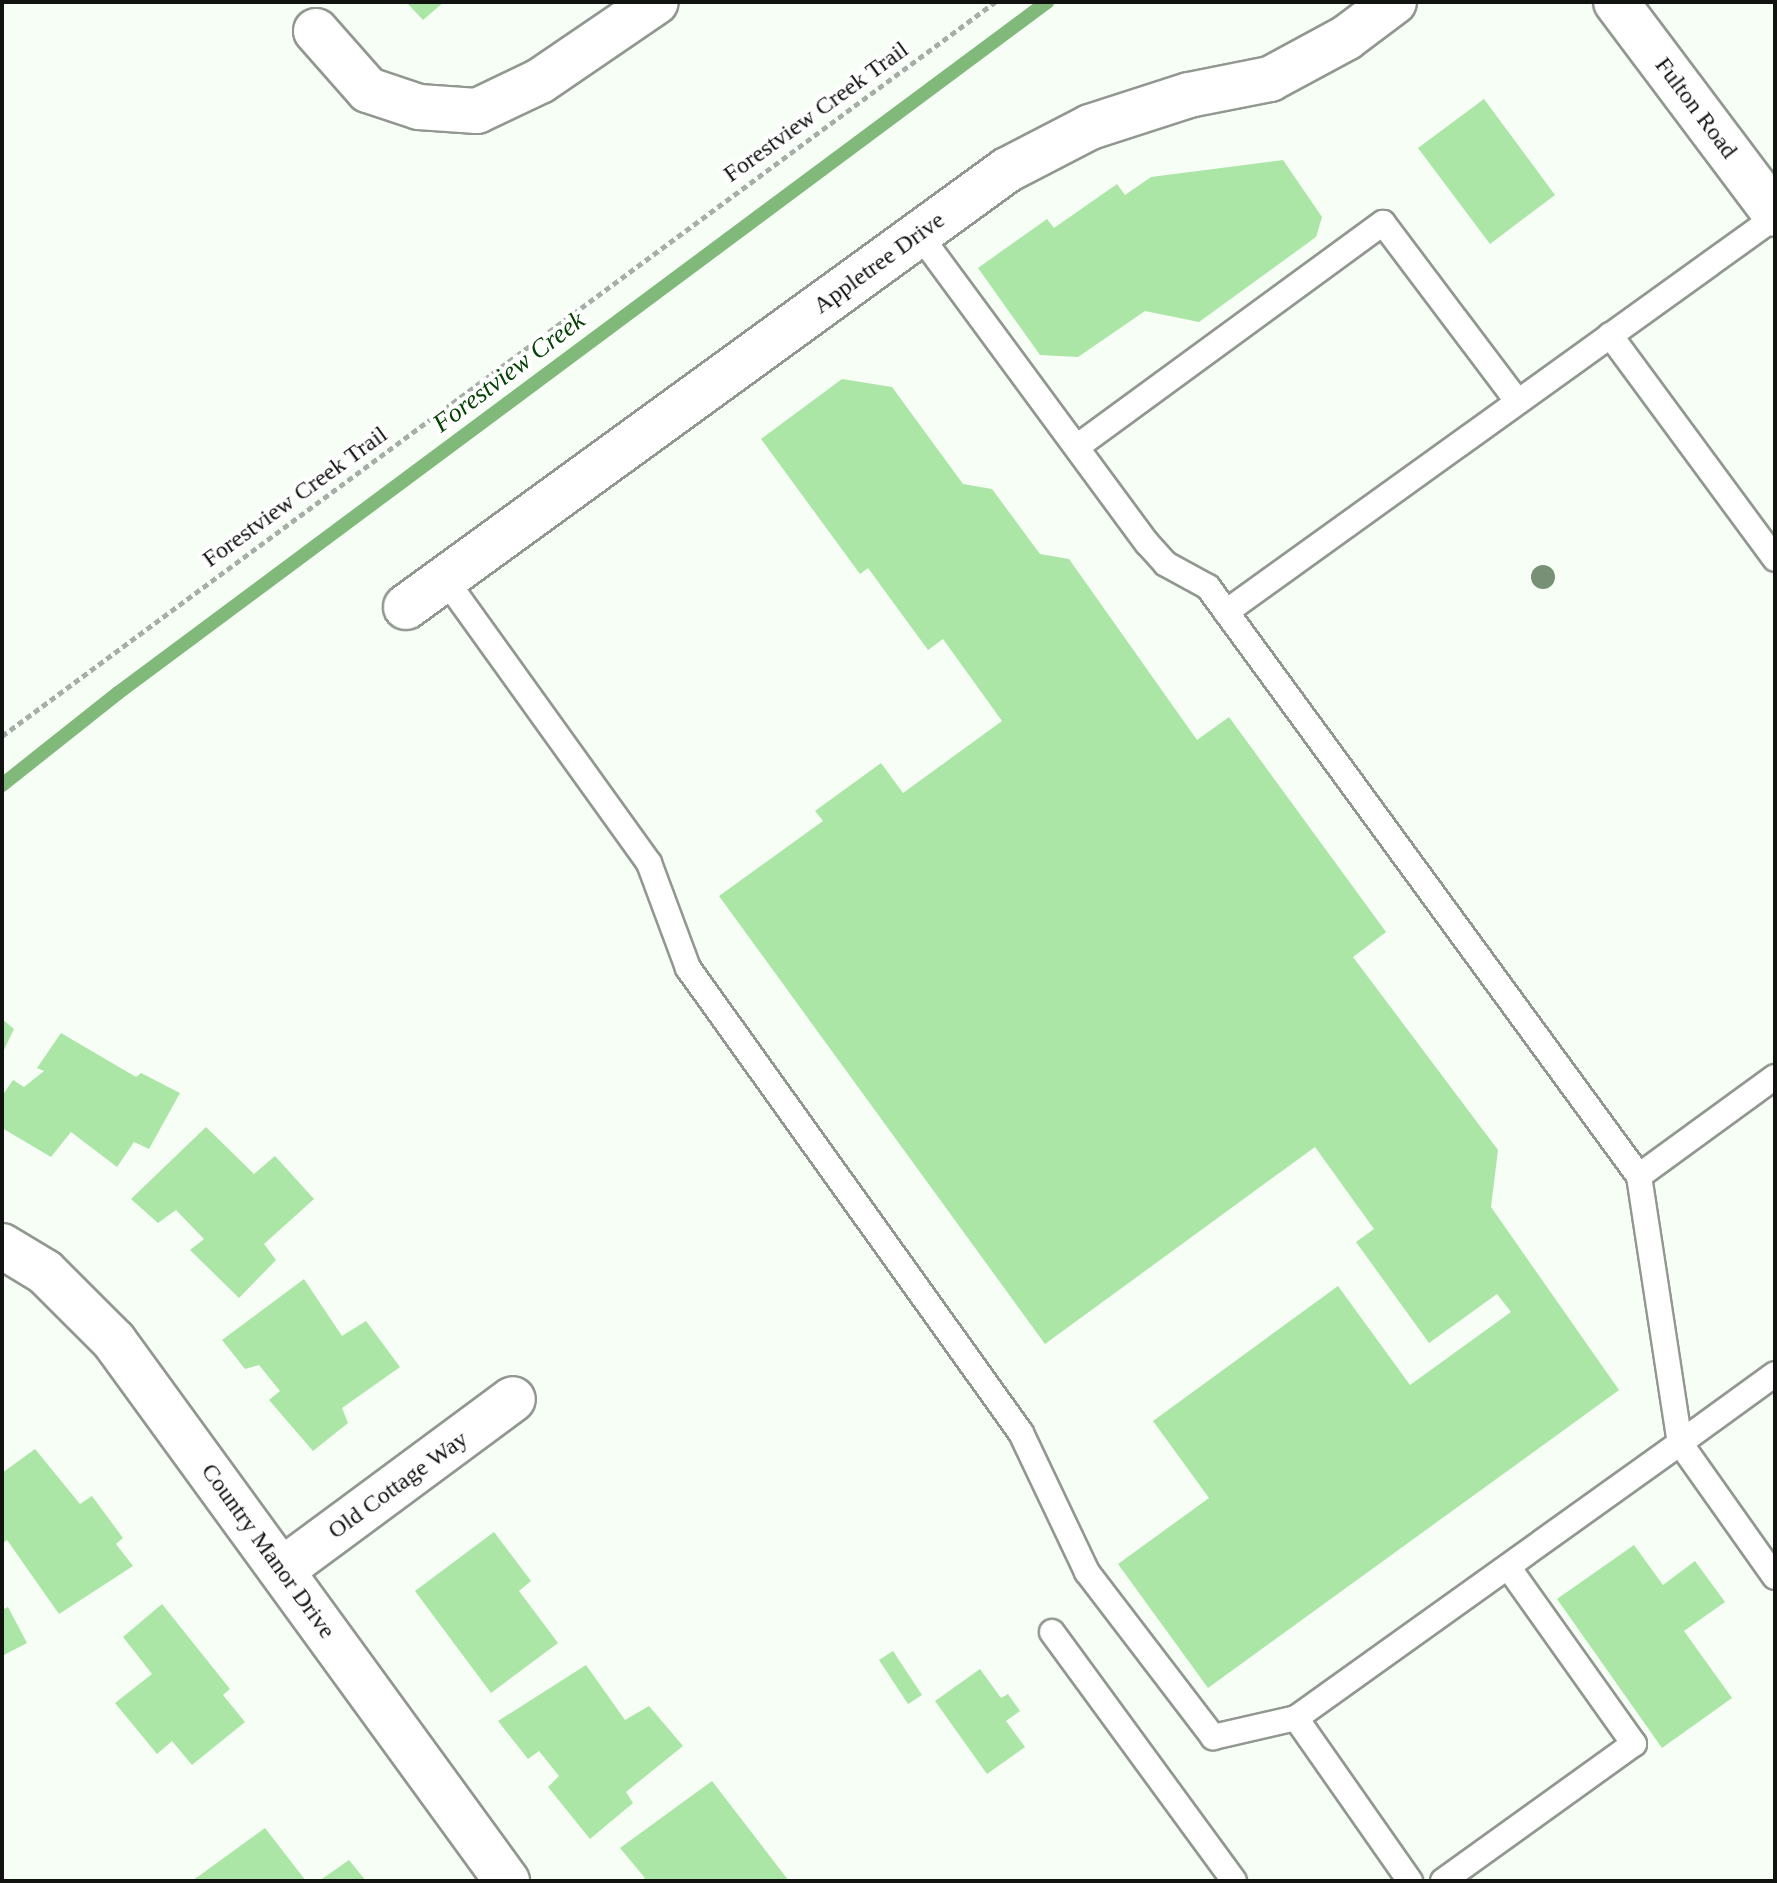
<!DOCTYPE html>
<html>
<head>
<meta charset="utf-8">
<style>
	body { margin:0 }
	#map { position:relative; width:1777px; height:1883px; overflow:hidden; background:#f6fef6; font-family:"Times New Roman",serif }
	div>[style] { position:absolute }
	.stream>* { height:14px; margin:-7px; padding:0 7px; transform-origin:7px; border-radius:7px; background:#81b97b }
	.building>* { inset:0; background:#abe6a6 }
	.path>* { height:5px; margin-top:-2.5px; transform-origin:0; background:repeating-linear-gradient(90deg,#a7ada7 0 6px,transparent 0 10px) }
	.roads { filter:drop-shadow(2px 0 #919890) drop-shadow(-2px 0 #919890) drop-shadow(0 2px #919890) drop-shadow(0 -2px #919890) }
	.lane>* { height:24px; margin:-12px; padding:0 12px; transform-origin:12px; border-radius:12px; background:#fff }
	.street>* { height:44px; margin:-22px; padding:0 22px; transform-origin:22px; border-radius:22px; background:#fff }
	.secondary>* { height:44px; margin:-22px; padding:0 22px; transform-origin:22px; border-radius:22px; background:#fff }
	.trees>* { width:24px; height:24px; margin:-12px; border-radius:50%; background:#789176 }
	span { translate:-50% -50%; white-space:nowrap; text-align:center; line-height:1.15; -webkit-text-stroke:8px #fff; paint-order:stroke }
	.street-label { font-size:24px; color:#111311 }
	.water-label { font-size:26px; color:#024101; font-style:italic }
	.frame { position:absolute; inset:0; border:4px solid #111311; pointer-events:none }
</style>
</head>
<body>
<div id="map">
	<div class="stream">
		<i style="left:2px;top:785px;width:148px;rotate:-38.4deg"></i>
		<i style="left:118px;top:693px;width:1158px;rotate:-36.64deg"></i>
	</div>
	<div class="building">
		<i style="clip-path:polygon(406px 2px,444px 2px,423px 20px)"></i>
		<i style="clip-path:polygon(1484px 99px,1555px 195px,1490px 244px,1418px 148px)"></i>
		<i style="clip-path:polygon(1283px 160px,1322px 217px,1316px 237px,1199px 322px,1145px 311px,1078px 357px,1040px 355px,978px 268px,1047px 219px,1054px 228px,1117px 184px,1125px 195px,1151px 177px)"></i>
		<i style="clip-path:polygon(842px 379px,892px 387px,963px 484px,992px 489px,1040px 554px,1069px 559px,1197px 740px,1229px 717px,1386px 932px,1353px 957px,1498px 1150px,1491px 1207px,1619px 1390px,1208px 1688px,1118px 1564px,1209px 1498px,1153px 1421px,1338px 1286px,1410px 1385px,1511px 1312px,1497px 1294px,1429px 1343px,1356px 1242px,1374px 1229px,1315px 1147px,1045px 1344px,719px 896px,823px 821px,815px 811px,881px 763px,903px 793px,1002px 721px,943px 639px,928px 650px,868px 568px,860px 574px,761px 439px)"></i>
		<i style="clip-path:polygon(2px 1019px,14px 1029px,2px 1054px)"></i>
		<i style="clip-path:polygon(61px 1033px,136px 1077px,141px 1073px,180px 1093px,149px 1149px,134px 1142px,117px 1167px,71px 1132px,51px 1157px,2px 1128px,2px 1096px,13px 1080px,24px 1087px,44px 1071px,37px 1068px)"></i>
		<i style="clip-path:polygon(206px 1127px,254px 1174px,275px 1156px,314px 1199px,264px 1244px,276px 1260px,239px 1298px,190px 1250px,204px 1239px,176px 1210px,158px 1223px,131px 1199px)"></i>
		<i style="clip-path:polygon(304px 1279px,342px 1336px,366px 1321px,400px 1367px,342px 1408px,348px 1423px,313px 1451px,269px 1400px,280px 1391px,259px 1365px,245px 1369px,222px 1340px)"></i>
		<i style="clip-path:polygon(35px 1449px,80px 1504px,92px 1496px,123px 1538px,116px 1544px,133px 1566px,59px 1614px,7px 1540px,2px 1544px,2px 1473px)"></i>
		<i style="clip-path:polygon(494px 1532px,531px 1581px,519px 1591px,558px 1643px,491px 1693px,415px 1591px)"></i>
		<i style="clip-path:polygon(1634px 1545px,1663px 1585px,1695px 1561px,1725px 1602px,1684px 1631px,1732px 1698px,1662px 1748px,1557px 1599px)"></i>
		<i style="clip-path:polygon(162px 1604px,230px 1689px,223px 1695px,245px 1722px,192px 1765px,172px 1741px,157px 1754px,115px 1703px,152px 1674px,123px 1637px)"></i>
		<i style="clip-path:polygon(8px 1607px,27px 1643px,2px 1656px,2px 1610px)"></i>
		<i style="clip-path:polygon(893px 1651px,922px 1695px,908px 1704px,879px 1660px)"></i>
		<i style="clip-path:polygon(586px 1665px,625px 1720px,649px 1706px,683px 1746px,626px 1792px,633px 1803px,590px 1839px,548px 1787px,559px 1776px,539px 1751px,528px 1759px,498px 1721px)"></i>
		<i style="clip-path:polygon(980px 1669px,1001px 1698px,1008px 1694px,1020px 1711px,1006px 1721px,1025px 1747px,987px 1774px,935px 1701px)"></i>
		<i style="clip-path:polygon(712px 1781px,789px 1881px,641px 1881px,645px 1878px,620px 1848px)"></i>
		<i style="clip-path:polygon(265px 1828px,306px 1881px,192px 1881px)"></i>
		<i style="clip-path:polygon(349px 1860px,366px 1881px,319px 1881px)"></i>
	</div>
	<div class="path">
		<i style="left:2px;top:736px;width:1235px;rotate:-36.47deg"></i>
	</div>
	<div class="roads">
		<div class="lane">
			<i style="left:919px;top:234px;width:384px;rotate:53.6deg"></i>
			<i style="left:1147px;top:543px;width:28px;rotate:48deg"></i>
			<i style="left:1166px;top:564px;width:48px;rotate:28.7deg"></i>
			<i style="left:1208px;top:587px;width:730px;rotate:53.81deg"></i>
			<i style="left:1639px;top:1176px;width:270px;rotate:81.3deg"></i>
			<i style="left:1680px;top:1443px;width:117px;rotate:-36deg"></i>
			<i style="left:1610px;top:335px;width:278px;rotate:53.6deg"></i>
			<i style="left:1078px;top:446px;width:378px;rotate:-36.2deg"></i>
			<i style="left:1383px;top:223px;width:223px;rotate:53deg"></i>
			<i style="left:445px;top:579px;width:350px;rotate:54.3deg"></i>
			<i style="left:649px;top:863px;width:112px;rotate:69.6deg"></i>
			<i style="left:688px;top:968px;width:572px;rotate:54.39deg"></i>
			<i style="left:1021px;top:1433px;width:154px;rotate:64.6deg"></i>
			<i style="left:1087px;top:1572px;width:208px;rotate:52.6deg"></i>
			<i style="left:1213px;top:1737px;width:85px;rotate:-12.9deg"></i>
			<i style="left:1226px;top:612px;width:676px;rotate:-35.73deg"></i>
			<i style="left:1639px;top:1176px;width:168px;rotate:-36.1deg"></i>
			<i style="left:1052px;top:1632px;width:308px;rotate:53.8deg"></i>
			<i style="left:1410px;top:1881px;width:199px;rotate:-125deg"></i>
			<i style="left:1296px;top:1718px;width:472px;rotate:-35.6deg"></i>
			<i style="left:1680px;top:1443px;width:164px;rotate:54.7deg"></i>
			<i style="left:1443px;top:1881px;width:235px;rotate:-35.7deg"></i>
			<i style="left:1634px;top:1744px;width:217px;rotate:-125.4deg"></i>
		</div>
		<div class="street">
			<i style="left:316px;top:31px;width:79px;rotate:48.6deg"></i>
			<i style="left:368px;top:90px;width:54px;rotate:18.4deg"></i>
			<i style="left:419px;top:107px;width:58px;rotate:3.9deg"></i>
			<i style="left:477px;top:111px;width:70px;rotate:-25.5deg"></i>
			<i style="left:540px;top:81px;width:140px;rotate:-34.3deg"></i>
			<i style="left:406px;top:607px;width:743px;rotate:-36.02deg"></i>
			<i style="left:1007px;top:170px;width:93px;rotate:-27.4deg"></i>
			<i style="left:1090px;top:127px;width:104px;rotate:-17.9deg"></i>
			<i style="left:1189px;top:95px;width:83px;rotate:-11.2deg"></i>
			<i style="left:1270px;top:79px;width:86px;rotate:-28.3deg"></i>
			<i style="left:1346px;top:38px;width:60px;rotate:-36.9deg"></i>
			<i style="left:2px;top:1246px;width:50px;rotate:31.2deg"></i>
			<i style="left:45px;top:1272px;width:98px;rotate:45deg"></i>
			<i style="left:114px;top:1341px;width:668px;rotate:53.95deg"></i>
			<i style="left:282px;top:1570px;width:287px;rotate:-36.5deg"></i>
		</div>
		<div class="secondary">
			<i style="left:1616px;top:2px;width:265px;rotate:53.1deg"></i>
		</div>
	</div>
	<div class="trees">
		<i style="left:1543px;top:577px"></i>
	</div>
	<div class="street-label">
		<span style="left:1696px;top:108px;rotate:53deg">Fulton Road</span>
		<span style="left:816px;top:112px;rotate:-36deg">Forestview Creek Trail</span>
		<span style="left:879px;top:263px;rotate:-36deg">Appletree Drive</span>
		<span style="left:295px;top:497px;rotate:-36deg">Forestview Creek Trail</span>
		<span style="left:398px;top:1485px;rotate:-36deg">Old Cottage Way</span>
		<span style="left:268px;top:1551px;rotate:54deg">Country Manor Drive</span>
	</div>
	<div class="water-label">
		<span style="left:509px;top:372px;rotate:-37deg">Forestview Creek</span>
	</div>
	<div class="frame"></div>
</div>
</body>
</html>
